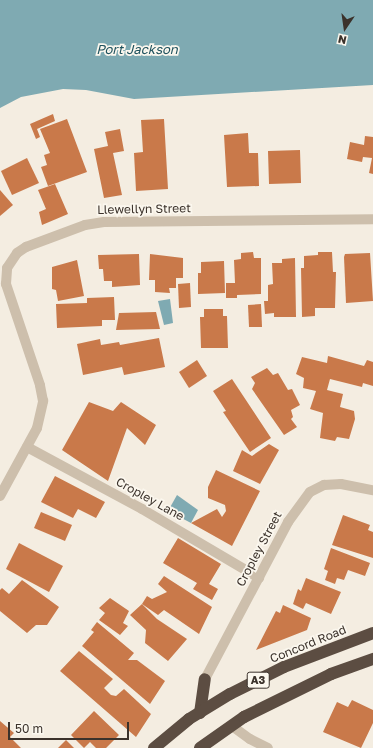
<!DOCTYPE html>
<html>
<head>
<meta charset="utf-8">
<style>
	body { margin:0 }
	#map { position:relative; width:373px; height:748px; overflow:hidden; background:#f4ede1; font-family:"Golos Text",sans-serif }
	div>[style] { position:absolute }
	.water>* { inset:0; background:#7faab2 }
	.building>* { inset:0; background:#c9794a }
	.minor>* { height:10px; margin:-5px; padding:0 5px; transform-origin:5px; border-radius:5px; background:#cdbfac }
	.highway>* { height:12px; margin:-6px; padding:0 6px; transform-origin:6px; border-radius:6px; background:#5c4d42 }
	span { translate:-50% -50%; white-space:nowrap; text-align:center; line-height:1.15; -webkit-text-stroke:3.5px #fbf7ee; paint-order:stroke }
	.shield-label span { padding:1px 3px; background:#fbf7ee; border:1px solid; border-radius:3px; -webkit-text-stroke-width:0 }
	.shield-label { font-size:11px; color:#3b322b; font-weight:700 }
	.street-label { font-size:12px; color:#3b322b }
	.water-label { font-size:13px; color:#1f525e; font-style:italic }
	.north { position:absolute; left:325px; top:8px; width:40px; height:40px; -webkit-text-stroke:3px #fbf7ee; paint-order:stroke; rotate:193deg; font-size:11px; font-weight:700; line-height:16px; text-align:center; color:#3b322b }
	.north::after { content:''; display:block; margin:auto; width:14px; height:18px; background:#3b322b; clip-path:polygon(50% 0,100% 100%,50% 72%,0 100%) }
	.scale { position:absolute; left:8px; top:722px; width:121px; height:18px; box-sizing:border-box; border:2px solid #3b322b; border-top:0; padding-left:5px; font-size:12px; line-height:14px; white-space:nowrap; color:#3b322b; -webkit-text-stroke:3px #fbf7ee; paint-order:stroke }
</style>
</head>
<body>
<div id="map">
	<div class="water">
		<i style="clip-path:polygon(0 0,373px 0,373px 85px,134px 99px,86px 90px,63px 89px,21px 97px,0 108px)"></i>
		<i style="clip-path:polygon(170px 299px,173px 323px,164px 325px,158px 301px)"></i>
		<i style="clip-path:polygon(177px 495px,198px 510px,191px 523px,168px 511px)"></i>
	</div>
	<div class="building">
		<i style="clip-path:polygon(53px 114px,55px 121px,37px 129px,40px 137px,36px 139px,30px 124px)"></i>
		<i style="clip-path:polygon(67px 119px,87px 172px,48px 186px,41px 167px,47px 165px,44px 155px,50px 153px,40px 129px)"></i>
		<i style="clip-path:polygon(164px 119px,168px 189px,136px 191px,134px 153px,143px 152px,141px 120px)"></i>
		<i style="clip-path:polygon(120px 129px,124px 151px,113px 153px,122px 195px,104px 198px,94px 149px,108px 146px,105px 132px)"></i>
		<i style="clip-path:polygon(248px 133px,249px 153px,258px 153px,259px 186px,227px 187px,224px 135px)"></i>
		<i style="clip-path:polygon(365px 136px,373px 137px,373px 174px,369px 173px,372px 158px,363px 157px,362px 162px,347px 159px,350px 142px,364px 145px)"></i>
		<i style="clip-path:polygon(300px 150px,301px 183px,269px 184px,268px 151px)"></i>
		<i style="clip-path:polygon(27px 158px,39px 183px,12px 195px,1px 171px)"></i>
		<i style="clip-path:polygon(55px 184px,68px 214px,42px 225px,39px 212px,46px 209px,38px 190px)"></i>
		<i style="clip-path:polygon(0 190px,13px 205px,0 216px)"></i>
		<i style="clip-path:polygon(253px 252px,254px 258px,261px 258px,261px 294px,237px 295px,237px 298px,226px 298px,226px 283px,235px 283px,234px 260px,241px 259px,241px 253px)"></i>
		<i style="clip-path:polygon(318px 252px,332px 252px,333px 272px,336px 272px,335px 308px,315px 308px,315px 316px,302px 317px,301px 268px,304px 268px,304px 256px,318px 255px)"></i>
		<i style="clip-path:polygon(370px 253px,373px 301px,346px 303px,344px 257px,345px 254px)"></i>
		<i style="clip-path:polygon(139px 254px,140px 285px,112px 287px,112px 281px,104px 281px,103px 269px,99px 269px,98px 255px)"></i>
		<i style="clip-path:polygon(150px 254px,183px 258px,183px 278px,176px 278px,176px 288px,169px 288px,170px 293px,155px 292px,155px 280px,149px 280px)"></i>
		<i style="clip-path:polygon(295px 258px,296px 317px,274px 317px,274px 313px,265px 314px,264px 301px,268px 301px,268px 285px,273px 284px,272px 263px,282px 263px,282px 259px)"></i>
		<i style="clip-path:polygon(77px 260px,84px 296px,58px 301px,56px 290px,52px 289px,52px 267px)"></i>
		<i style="clip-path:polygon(224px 261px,225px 293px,198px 294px,198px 273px,201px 273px,201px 262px)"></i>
		<i style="clip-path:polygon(190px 283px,191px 307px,179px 308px,178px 284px)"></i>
		<i style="clip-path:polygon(114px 297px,115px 320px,102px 320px,102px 326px,57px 328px,56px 304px,87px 303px,87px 298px)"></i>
		<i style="clip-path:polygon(261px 304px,262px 327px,249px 327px,248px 305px)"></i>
		<i style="clip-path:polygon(204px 309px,223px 309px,223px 316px,227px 316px,228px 348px,201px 348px,200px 317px,204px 317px)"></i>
		<i style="clip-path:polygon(156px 312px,160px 329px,116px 330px,119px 313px)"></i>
		<i style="clip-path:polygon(159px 338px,165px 367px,124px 375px,122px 367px,83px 375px,77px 344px,100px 339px,101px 345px,119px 342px,120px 345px)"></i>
		<i style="clip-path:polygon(328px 356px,364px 366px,367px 360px,373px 362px,373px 386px,363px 383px,362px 387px,330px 379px,327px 390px,343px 394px,340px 407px,354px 411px,355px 419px,349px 439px,337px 437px,335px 441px,320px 438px,323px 413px,310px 409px,316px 391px,303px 388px,304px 378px,296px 374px,302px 357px,327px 363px)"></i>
		<i style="clip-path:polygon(197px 360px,207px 376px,189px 388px,179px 372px)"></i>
		<i style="clip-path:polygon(267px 368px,273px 375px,278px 373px,288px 390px,292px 389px,300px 405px,291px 410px,293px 417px,291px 419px,297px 427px,284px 435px,252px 389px,255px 383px,251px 377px)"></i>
		<i style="clip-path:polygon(232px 379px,271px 438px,250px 452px,223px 412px,226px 411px,213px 391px)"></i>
		<i style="clip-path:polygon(89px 402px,113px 411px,121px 402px,156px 425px,145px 445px,127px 428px,108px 481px,62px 450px)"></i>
		<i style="clip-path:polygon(269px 444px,279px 450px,260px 484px,233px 471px,242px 450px,252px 456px)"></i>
		<i style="clip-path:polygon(216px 470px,260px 491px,232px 546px,191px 523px,217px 509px,222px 517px,226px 511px,225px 505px,208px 498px,208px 487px)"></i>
		<i style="clip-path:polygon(55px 476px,105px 502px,96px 518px,78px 509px,73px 518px,41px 502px)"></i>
		<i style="clip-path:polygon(41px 512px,72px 525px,65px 541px,34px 528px)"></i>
		<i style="clip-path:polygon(343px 515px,370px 525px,368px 530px,373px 532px,373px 558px,332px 545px)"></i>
		<i style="clip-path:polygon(178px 538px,221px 564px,209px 584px,218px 589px,212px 600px,193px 589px,197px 583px,163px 563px)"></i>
		<i style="clip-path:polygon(19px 543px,63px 566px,49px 592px,6px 569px)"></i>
		<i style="clip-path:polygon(331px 548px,370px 563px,365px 576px,348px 570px,344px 580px,337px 578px,335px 584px,325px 580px,328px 571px,324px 569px)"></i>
		<i style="clip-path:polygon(164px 576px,212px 607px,199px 634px,164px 610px,158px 615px,142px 604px,147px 596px,152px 599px,167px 592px,158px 584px)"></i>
		<i style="clip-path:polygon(306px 578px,341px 592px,331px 614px,306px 603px,303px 609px,293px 604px,298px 589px,301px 591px)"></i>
		<i style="clip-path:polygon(22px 580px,59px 607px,47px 625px,36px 625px,27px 633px,0 611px,0 590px,2px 588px,9px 594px)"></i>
		<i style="clip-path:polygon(110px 598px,129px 611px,123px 623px,128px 626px,120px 635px,99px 620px,105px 613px,99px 608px)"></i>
		<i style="clip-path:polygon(142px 604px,157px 619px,187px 639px,168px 661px,145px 643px,146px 630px,130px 615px)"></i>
		<i style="clip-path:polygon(283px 605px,311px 618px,307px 630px,256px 650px,276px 611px,280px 613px)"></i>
		<i style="clip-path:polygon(97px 622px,134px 653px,128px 660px,137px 660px,165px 681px,150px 704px,82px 646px,94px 632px,91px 630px)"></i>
		<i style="clip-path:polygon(79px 651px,113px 679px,104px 688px,111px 695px,116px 696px,124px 689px,151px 714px,136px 737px,60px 671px)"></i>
		<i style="clip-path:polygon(352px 700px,373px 710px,373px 723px,361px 748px,323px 732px,337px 702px,348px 707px)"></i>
		<i style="clip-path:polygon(94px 711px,119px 735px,106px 748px,96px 748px,90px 742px,84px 748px,71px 735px)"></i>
		<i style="clip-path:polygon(0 721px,14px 733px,10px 737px,21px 748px,0 748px)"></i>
		<i style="clip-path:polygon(66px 740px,74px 748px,58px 748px)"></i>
	</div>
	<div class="minor">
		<i style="left:27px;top:447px;width:131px;rotate:28.3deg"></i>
		<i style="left:142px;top:509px;width:136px;rotate:30.5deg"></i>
		<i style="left:0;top:496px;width:77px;rotate:-61.4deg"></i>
		<i style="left:37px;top:428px;width:28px;rotate:-77deg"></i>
		<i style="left:43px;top:401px;width:16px;rotate:-101deg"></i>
		<i style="left:40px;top:385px;width:107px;rotate:-108.6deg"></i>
		<i style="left:6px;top:284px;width:16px;rotate:-86deg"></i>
		<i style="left:7px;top:268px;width:18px;rotate:-56deg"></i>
		<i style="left:17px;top:253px;width:11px;rotate:-34deg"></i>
		<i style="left:26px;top:247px;width:63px;rotate:-20.4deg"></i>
		<i style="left:85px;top:225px;width:19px;rotate:-9deg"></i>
		<i style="left:104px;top:222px;width:269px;rotate:-0.6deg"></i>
		<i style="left:205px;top:679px;width:178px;rotate:-62.1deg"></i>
		<i style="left:288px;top:522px;width:37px;rotate:-54deg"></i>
		<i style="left:310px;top:492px;width:16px;rotate:-27deg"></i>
		<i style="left:324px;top:485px;width:17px;rotate:-3deg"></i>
		<i style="left:341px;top:484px;width:33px;rotate:11deg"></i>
		<i style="left:232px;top:726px;width:22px;rotate:36deg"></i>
		<i style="left:250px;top:739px;width:20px;rotate:27deg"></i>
	</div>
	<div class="highway">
		<i style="left:200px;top:713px;width:34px;rotate:-82deg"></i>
		<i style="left:154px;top:748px;width:45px;rotate:-39.6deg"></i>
		<i style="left:189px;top:719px;width:48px;rotate:-31.4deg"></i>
		<i style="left:230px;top:694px;width:60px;rotate:-26.6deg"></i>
		<i style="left:284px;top:667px;width:95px;rotate:-20.9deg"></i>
		<i style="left:200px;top:748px;width:54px;rotate:-35.2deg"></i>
		<i style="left:244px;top:717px;width:97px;rotate:-26.3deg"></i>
		<i style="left:331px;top:674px;width:45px;rotate:-19.7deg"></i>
	</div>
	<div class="shield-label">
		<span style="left:258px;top:680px">A3</span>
	</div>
	<div class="street-label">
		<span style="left:144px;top:209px;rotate:-1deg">Llewellyn Street</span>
		<span style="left:150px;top:499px;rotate:29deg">Cropley Lane</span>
		<span style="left:259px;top:549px;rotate:-62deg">Cropley Street</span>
		<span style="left:308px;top:644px;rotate:-22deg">Concord Road</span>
	</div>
	<div class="water-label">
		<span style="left:137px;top:49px">Port Jackson</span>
	</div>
	<div class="north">N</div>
	<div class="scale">50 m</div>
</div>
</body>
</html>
